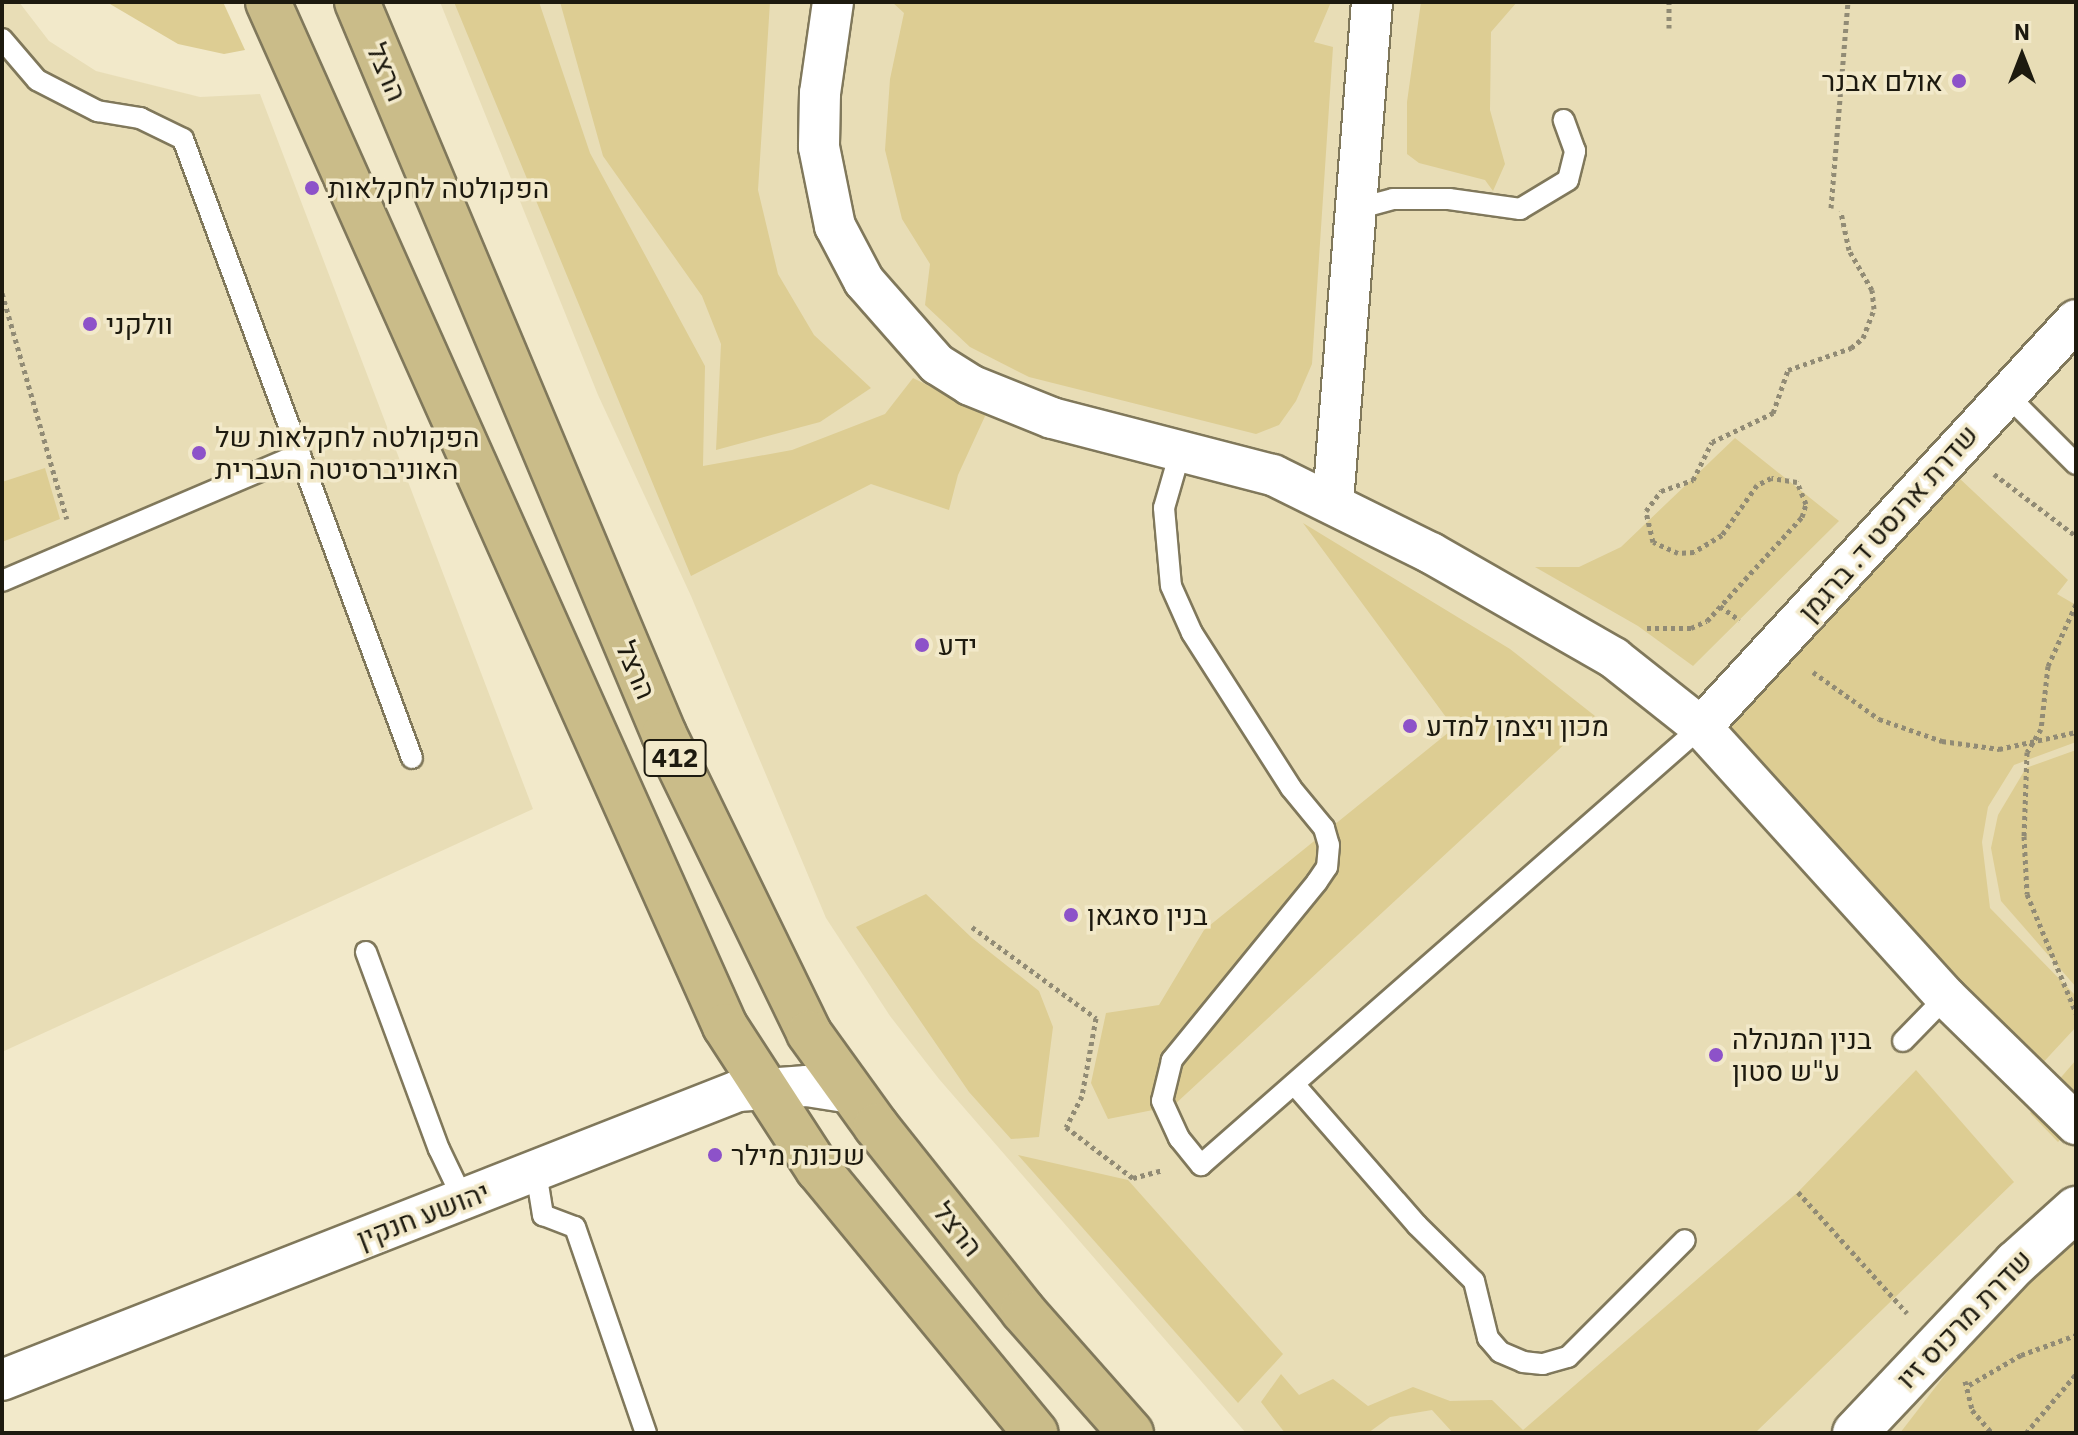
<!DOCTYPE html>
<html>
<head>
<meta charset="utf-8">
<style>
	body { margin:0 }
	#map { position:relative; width:2078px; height:1435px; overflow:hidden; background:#f2e9ca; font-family:"IBM Plex Sans",Heebo,sans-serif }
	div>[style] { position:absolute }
	.built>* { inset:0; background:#e8ddb6 }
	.green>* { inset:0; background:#ddcd93 }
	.path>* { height:5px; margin-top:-2.5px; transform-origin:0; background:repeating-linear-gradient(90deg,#918b75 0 4px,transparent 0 8px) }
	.roads { filter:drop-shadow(2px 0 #80785b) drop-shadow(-2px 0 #80785b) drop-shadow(0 2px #80785b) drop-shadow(0 -2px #80785b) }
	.lane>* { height:20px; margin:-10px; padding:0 10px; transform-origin:10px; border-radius:10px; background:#fff }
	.street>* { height:40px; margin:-20px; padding:0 20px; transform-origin:20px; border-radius:20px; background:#fff }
	.secondary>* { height:44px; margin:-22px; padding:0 22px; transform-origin:22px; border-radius:22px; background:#fff }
	.primary>* { height:44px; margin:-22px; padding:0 22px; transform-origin:22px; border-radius:22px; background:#cabc89 }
	.dots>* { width:22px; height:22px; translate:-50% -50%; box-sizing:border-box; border:4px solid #f2e9ca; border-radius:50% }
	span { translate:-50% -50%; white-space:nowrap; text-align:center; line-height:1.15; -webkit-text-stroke:7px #f2e9ca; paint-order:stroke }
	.shield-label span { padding:2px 6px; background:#f2e9ca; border:2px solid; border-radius:6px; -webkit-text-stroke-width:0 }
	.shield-label { font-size:26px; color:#1d1a0f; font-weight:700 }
	.street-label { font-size:28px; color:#1d1a0f }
	.poi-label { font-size:28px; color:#1d1a0f }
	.right { translate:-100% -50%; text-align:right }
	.left { translate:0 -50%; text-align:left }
	.frame { position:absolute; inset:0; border:4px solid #1d1a0f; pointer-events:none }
	.north { position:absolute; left:1982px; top:16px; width:80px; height:80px; -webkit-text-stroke:6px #f2e9ca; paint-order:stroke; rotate:0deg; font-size:22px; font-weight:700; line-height:32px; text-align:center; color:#1d1a0f }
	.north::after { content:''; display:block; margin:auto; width:28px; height:36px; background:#1d1a0f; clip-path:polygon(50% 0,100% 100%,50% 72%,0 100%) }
</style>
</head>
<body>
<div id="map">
	<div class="built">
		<i style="clip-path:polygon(2px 2px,19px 2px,49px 41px,96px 71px,200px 97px,260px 94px,533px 809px,2px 1052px)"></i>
		<i style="clip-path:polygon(440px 2px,2076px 2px,2076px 1433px,1246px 1433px,939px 1079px,890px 1016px,826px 918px,691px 596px,598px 395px)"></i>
	</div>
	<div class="green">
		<i style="clip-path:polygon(115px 2px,223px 2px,245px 50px,224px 54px,178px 44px,110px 4px)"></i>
		<i style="clip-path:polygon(454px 2px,539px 2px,590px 153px,705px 366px,703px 466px,792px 450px,885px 414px,913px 378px,986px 414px,958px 475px,949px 510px,871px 484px,691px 576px)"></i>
		<i style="clip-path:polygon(560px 2px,770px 2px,758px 190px,778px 274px,814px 335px,871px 388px,820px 422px,716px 450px,721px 344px,702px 296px,603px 156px)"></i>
		<i style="clip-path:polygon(892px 2px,1331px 2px,1314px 42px,1333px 47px,1312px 364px,1296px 401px,1279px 425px,1256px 434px,1029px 377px,970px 347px,925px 305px,930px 264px,902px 219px,885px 150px,890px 79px,904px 13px)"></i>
		<i style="clip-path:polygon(1421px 2px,1517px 2px,1491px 32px,1490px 110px,1505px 164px,1493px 191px,1485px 180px,1419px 163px,1407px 154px,1407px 102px)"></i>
		<i style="clip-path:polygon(1735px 438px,1839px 521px,1693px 666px,1638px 626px,1535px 567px,1579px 567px,1621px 547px)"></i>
		<i style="clip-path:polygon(1943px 463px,2068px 580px,2057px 594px,2076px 605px,2076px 742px,2014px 765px,1988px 807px,1982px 842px,1990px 908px,2076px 996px,2076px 1027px,2014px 1094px,1695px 754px,1691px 725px)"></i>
		<i style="clip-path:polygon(45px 468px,60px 519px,2px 542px,2px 482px)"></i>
		<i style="clip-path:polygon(1303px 523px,1510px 649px,1595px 716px,1173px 1106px,1108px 1119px,1091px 1083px,1106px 1013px,1159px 1005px,1204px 930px,1454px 728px)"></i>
		<i style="clip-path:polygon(2076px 750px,2076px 987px,2001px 901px,1991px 848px,1998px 815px,2026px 768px)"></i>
		<i style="clip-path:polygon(926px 894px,972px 938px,1039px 991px,1053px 1027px,1039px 1137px,1011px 1139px,969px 1092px,856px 927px)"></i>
		<i style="clip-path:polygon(2076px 1060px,2076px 1121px,2058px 1142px,2030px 1113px)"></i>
		<i style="clip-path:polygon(1916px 1070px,2014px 1182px,1755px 1433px,1453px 1433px,1432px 1410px,1390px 1417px,1368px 1433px,1285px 1433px,1261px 1402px,1281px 1374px,1299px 1395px,1333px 1379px,1368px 1406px,1413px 1387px,1450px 1401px,1492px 1400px,1523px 1430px,1798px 1192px)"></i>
		<i style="clip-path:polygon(1018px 1155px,1128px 1180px,1283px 1354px,1238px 1403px)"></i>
		<i style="clip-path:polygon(2076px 1232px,2076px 1433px,1900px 1433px,1982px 1327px)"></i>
	</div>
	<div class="path">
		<i style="left:1669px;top:28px;width:26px;rotate:-90deg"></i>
		<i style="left:1831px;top:208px;width:207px;rotate:-85.3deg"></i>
		<i style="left:2px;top:293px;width:235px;rotate:74deg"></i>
		<i style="left:1994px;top:474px;width:103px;rotate:37.1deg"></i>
		<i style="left:2076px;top:604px;width:68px;rotate:114.3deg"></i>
		<i style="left:2048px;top:666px;width:63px;rotate:96.3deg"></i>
		<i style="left:2041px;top:729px;width:27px;rotate:121deg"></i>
		<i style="left:2027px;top:752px;width:84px;rotate:92deg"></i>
		<i style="left:2024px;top:836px;width:58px;rotate:87deg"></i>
		<i style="left:2027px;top:894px;width:129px;rotate:67.6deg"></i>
		<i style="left:1720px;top:606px;width:24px;rotate:36deg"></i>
		<i style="left:1647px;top:628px;width:44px"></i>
		<i style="left:1691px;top:628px;width:17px;rotate:-24deg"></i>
		<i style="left:1707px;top:621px;width:141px;rotate:-47.6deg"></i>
		<i style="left:1802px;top:517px;width:14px;rotate:-73deg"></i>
		<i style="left:1806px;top:504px;width:24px;rotate:-112deg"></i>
		<i style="left:1797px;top:482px;width:26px;rotate:-171deg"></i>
		<i style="left:1771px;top:478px;width:16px;rotate:153deg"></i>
		<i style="left:1757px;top:485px;width:61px;rotate:125deg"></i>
		<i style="left:1722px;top:535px;width:33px;rotate:149deg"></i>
		<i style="left:1694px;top:552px;width:16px;rotate:176deg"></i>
		<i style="left:1678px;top:553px;width:27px;rotate:-156deg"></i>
		<i style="left:1653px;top:542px;width:32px;rotate:-103deg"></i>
		<i style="left:1646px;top:511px;width:25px;rotate:-53deg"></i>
		<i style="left:1661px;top:491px;width:34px;rotate:-19deg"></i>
		<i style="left:1693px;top:480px;width:42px;rotate:-63.4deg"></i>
		<i style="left:1712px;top:442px;width:68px;rotate:-25.4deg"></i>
		<i style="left:1773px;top:413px;width:46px;rotate:-70.8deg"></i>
		<i style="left:1788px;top:370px;width:67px;rotate:-19.2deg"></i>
		<i style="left:1851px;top:348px;width:16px;rotate:-40deg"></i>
		<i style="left:1863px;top:338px;width:31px;rotate:-69deg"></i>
		<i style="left:1874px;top:309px;width:19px;rotate:-96deg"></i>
		<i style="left:1872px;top:290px;width:46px;rotate:-119.9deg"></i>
		<i style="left:1849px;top:250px;width:40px;rotate:-102deg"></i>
		<i style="left:1813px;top:672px;width:81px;rotate:35.5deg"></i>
		<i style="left:1879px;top:719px;width:67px;rotate:19.2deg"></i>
		<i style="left:1942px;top:741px;width:58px;rotate:8deg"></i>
		<i style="left:1999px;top:749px;width:79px;rotate:-12.4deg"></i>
		<i style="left:972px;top:927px;width:154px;rotate:36.3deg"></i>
		<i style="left:1096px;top:1018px;width:79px;rotate:100.2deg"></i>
		<i style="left:1082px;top:1096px;width:35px;rotate:117deg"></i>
		<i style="left:1066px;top:1127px;width:84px;rotate:37.3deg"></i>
		<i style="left:1133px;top:1178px;width:31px;rotate:-15deg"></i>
		<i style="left:1798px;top:1192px;width:163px;rotate:48deg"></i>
		<i style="left:1965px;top:1381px;width:30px;rotate:76deg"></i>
		<i style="left:1972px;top:1410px;width:30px;rotate:49deg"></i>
		<i style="left:1969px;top:1385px;width:60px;rotate:-30deg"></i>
		<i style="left:2021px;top:1355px;width:59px;rotate:-20deg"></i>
		<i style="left:2026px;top:1433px;width:77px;rotate:-49.7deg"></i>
	</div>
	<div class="roads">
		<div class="lane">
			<i style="left:2px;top:39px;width:54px;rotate:49.5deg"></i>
			<i style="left:37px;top:80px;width:68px;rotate:27.3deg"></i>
			<i style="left:97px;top:111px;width:44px;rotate:9.2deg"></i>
			<i style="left:140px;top:118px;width:48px;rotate:26deg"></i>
			<i style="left:183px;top:139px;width:660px;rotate:69.7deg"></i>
			<i style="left:1356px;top:209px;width:38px;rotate:-15deg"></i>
			<i style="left:1393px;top:199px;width:56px"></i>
			<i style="left:1449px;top:199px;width:72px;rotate:8deg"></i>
			<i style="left:1520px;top:209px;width:56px;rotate:-31.1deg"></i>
			<i style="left:1568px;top:180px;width:30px;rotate:-76deg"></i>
			<i style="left:1575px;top:151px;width:33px;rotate:-110deg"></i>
			<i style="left:2006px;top:394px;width:99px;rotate:45deg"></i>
			<i style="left:1181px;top:449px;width:61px;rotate:106.1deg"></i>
			<i style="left:1164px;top:508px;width:78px;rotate:84.9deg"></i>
			<i style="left:1171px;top:586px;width:51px;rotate:65.9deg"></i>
			<i style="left:1192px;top:633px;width:184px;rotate:57.4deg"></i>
			<i style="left:1291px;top:788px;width:52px;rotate:50.5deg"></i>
			<i style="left:1324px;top:828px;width:18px;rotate:74deg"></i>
			<i style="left:1329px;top:845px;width:22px;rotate:95deg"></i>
			<i style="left:1327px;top:867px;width:18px;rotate:124deg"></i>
			<i style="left:1317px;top:882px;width:230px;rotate:129.2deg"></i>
			<i style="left:1172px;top:1060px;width:42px;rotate:103.7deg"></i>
			<i style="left:1162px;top:1101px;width:41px;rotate:65.3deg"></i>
			<i style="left:1179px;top:1138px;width:35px;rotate:51deg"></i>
			<i style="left:1201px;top:1165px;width:665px;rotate:-41.22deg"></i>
			<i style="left:2px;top:581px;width:324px;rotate:-23.1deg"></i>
			<i style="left:366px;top:952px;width:210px;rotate:69.7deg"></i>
			<i style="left:439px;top:1149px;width:55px;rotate:64.4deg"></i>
			<i style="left:1903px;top:1041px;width:62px;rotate:-45.7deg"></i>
			<i style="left:1294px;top:1084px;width:187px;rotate:48.9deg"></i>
			<i style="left:1417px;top:1225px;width:80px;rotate:44.5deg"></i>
			<i style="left:1474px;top:1281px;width:59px;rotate:76.2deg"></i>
			<i style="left:1488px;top:1338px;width:18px;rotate:49deg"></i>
			<i style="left:1500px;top:1352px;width:25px;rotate:23deg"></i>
			<i style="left:1523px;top:1362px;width:20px;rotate:6deg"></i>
			<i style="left:1543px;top:1364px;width:26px;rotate:-16deg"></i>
			<i style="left:1568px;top:1357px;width:165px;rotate:-45deg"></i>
			<i style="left:536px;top:1172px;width:44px;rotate:80.8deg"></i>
			<i style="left:543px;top:1215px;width:34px;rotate:21deg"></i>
			<i style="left:575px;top:1227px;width:218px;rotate:71deg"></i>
		</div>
		<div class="street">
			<i style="left:833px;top:2px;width:92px;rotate:98.1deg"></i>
			<i style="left:820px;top:93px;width:54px;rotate:91.1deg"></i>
			<i style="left:819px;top:147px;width:81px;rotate:78.6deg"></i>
			<i style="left:835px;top:226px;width:62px;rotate:62.2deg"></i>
			<i style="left:864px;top:281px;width:111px;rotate:48.7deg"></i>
			<i style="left:937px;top:364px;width:39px;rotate:32deg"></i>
			<i style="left:970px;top:385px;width:88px;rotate:21.9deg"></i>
			<i style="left:1052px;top:418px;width:228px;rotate:14.5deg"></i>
			<i style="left:1273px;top:475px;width:176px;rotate:26.3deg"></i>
			<i style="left:1431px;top:553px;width:211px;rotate:29.8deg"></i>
			<i style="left:1614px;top:658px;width:111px;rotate:38.4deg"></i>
			<i style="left:1701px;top:727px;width:365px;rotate:47.8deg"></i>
			<i style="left:1946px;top:997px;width:182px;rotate:44.3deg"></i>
			<i style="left:1333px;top:502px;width:502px;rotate:-85.54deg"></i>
			<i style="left:1701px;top:727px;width:553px;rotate:-47.34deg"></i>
			<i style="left:2px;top:1380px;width:791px;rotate:-21.44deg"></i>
			<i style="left:738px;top:1091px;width:69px;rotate:-4.1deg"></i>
			<i style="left:807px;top:1086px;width:45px;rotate:9deg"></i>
		</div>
		<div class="secondary">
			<i style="left:1855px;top:1433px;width:234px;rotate:-46.6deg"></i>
			<i style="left:2016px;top:1263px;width:81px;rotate:-42deg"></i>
		</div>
		<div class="primary">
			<i style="left:268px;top:2px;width:1121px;rotate:65.95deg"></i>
			<i style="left:725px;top:1026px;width:171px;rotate:57deg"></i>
			<i style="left:818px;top:1169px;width:342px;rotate:50.5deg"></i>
			<i style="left:357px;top:2px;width:794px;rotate:67.25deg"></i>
			<i style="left:664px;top:734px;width:332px;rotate:64.1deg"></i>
			<i style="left:809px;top:1033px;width:115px;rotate:54.2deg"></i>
			<i style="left:876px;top:1126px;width:236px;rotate:51.5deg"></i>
			<i style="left:1023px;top:1311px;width:163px;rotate:48.5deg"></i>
		</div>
	</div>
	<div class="dots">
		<i style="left:1959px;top:81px;background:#8d52c9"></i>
		<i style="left:312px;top:188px;background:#8d52c9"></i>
		<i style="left:90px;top:324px;background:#8d52c9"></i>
		<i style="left:199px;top:453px;background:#8d52c9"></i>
		<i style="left:922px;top:645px;background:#8d52c9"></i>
		<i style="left:1410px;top:726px;background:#8d52c9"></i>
		<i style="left:1071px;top:915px;background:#8d52c9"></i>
		<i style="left:1716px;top:1055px;background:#8d52c9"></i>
		<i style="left:715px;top:1155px;background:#8d52c9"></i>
	</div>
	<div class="shield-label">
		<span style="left:675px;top:758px">412</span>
	</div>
	<div class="street-label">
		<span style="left:387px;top:72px;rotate:67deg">הרצל</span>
		<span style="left:1888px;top:523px;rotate:-48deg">שדרת ארנסט ד. ברגמן</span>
		<span style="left:636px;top:670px;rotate:67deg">הרצל</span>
		<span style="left:423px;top:1215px;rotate:-21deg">יהושע חנקין</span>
		<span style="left:958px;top:1229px;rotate:51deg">הרצל</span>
		<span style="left:1964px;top:1319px;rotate:-46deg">שדרת מרכוס זיו</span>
	</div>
	<div class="poi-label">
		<span class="right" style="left:1943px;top:81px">אולם אבנר</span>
		<span class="left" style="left:328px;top:188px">הפקולטה לחקלאות</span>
		<span class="left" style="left:106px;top:324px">וולקני</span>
		<span class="left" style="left:215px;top:453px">הפקולטה לחקלאות של<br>האוניברסיטה העברית</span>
		<span class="left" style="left:938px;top:645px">ידע</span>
		<span class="left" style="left:1426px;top:726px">מכון ויצמן למדע</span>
		<span class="left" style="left:1087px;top:915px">בנין סאגאן</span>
		<span class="left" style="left:1732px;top:1055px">בנין המנהלה<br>ע"ש סטון</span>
		<span class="left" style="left:731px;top:1155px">שכונת מילר</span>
	</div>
	<div class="frame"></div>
	<div class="north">N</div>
</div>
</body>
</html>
